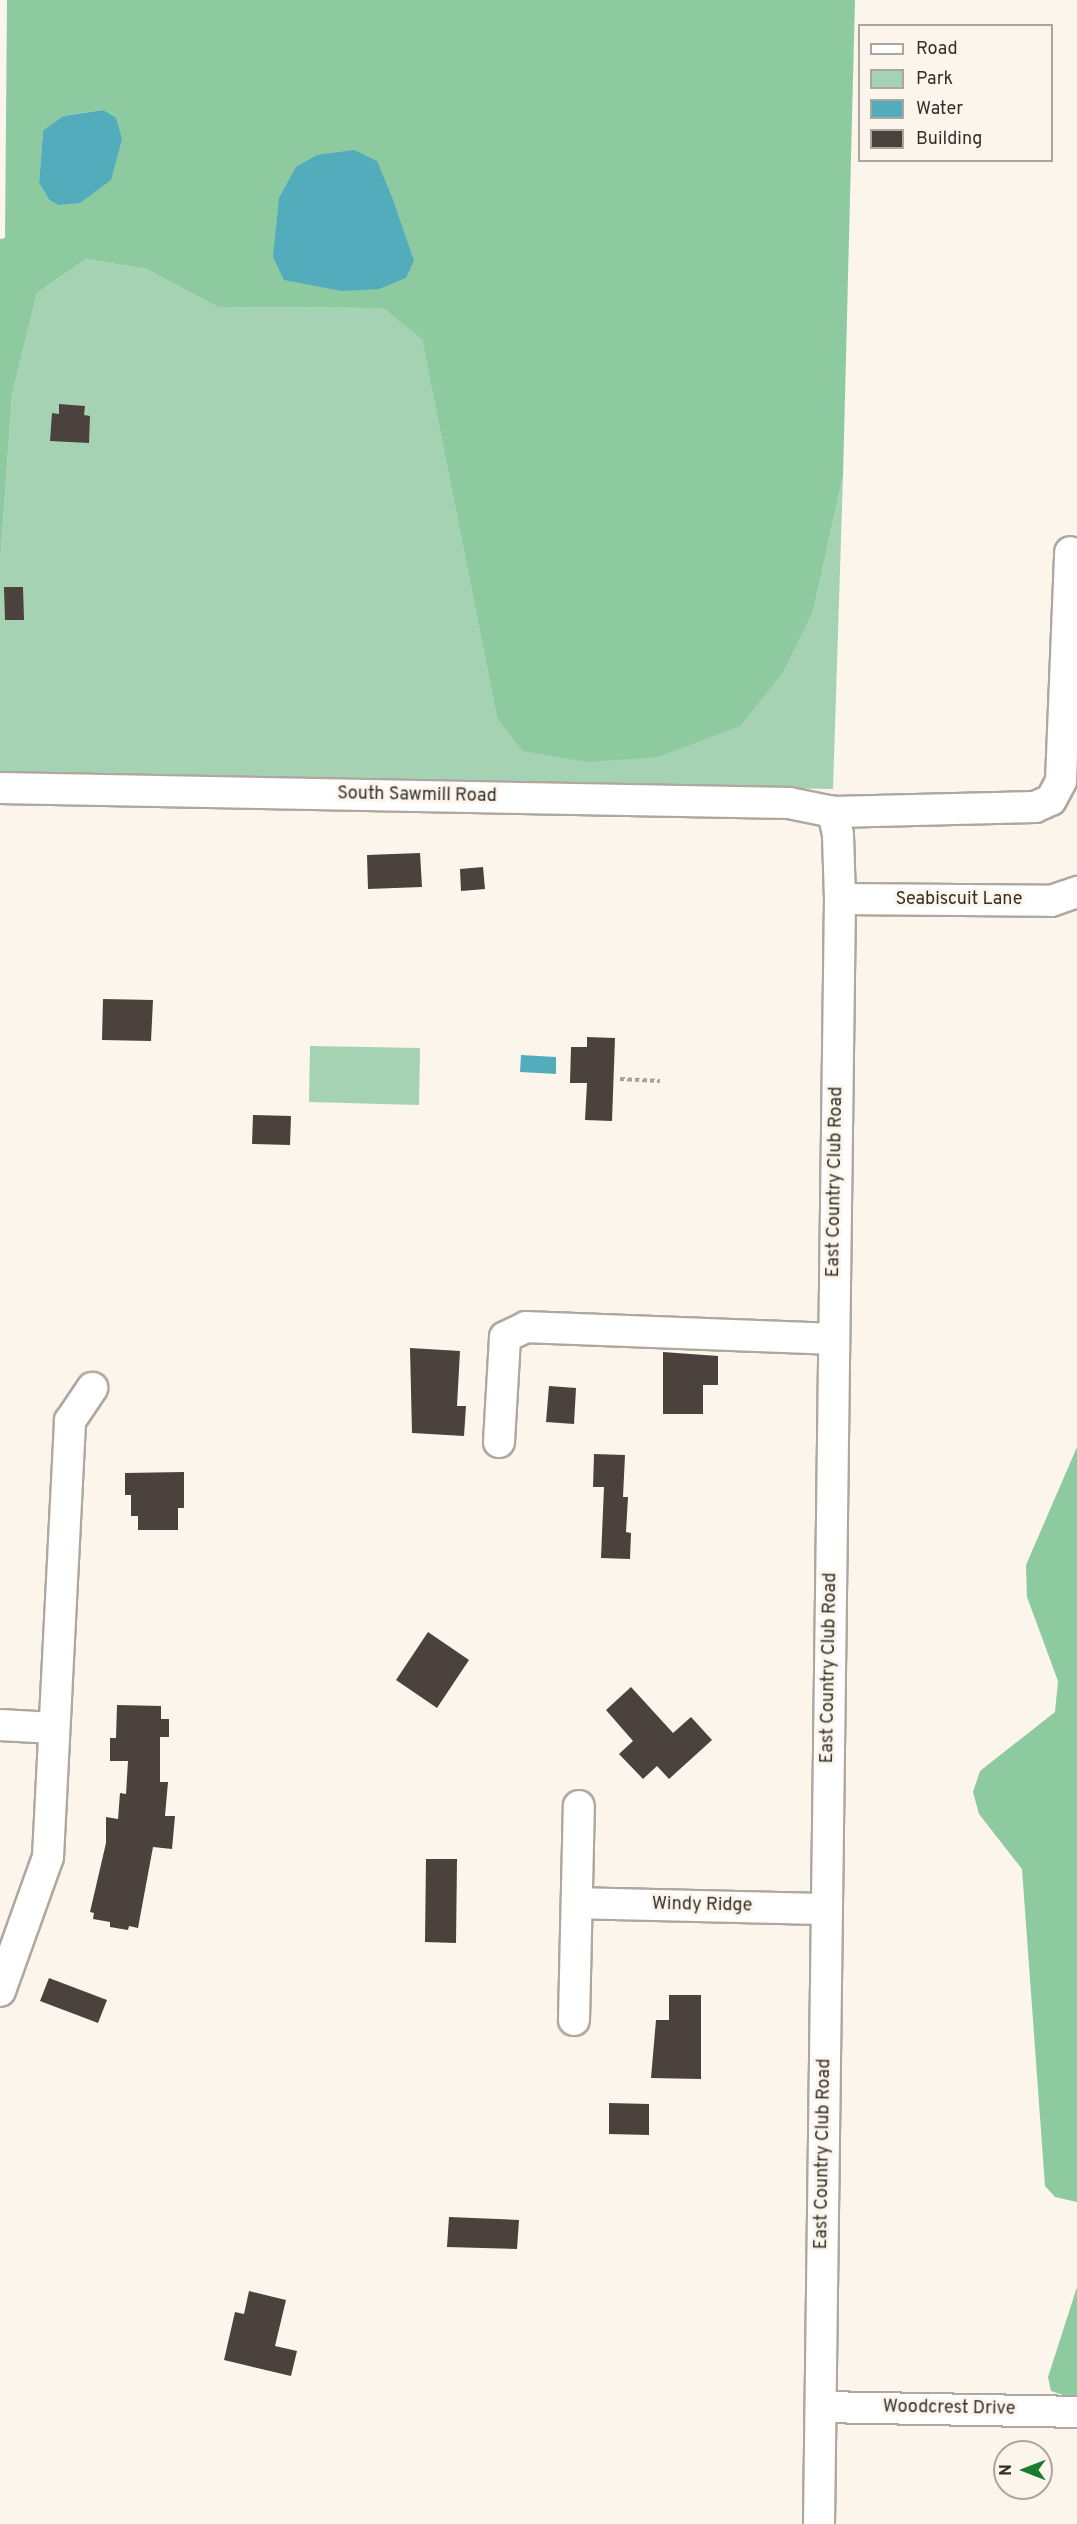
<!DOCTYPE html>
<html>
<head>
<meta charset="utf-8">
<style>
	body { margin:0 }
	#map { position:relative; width:1077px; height:2524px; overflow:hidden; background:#fbf5eb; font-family:Overpass,sans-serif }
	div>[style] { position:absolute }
	.green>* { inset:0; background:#a5d2b2 }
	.forest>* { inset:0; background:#8dca9f }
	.water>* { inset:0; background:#53acbc }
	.building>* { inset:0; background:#4b413d }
	.path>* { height:4px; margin-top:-2px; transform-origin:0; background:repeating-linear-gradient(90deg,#a6a19a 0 4.5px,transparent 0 7.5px) }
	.roads { filter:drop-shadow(2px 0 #aea89e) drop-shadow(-2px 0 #aea89e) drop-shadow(0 2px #aea89e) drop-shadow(0 -2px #aea89e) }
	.minor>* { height:30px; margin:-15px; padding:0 15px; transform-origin:15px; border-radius:15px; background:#fff }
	span { translate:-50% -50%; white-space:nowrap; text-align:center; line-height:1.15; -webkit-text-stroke:6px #fbf5eb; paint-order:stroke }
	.street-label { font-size:18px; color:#33302c }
	.legend { position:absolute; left:858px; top:24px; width:195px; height:138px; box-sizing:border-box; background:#fbf5eb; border:2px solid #aba69f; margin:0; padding:8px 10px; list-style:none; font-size:18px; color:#33302c }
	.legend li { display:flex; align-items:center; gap:12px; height:30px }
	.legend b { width:30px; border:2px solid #aba69f }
	.north { position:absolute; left:993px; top:2440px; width:60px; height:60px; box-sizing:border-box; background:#fbf5eb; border:2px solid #aba69f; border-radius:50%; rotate:270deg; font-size:16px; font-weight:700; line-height:24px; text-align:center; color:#33302c }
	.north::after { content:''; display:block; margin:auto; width:21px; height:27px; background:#197d30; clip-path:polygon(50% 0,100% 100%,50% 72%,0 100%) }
</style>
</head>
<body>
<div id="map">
	<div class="green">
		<i style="clip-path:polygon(86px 259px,146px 269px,218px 307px,383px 308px,422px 338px,497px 718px,784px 671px,813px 612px,843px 476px,833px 789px,0 776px,0 564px,12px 395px,37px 293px)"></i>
		<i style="clip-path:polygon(310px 1046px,420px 1048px,419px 1105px,309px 1102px)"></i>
	</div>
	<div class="forest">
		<i style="clip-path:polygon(evenodd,7px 0,855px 0,843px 476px,813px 612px,784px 671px,740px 726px,658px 757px,587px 762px,523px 751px,497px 718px,422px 339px,383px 308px,218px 307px,146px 269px,86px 259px,37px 293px,12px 395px,0 564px,0 239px,5px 238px,7px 0,103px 110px,58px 205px,49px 200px,39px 183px,43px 132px,63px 116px,103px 110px)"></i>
		<i style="clip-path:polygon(1077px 1447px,1077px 2202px,1055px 2197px,1045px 2186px,1022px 1869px,979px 1814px,973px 1792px,980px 1771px,1055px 1712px,1058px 1681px,1027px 1597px,1026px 1565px)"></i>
		<i style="clip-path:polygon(1077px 2287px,1077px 2396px,1063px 2395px,1051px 2391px,1048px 2377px)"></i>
	</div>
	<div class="water">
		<i style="clip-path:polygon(103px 110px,116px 118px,122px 139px,111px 180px,80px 203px,58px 205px,49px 200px,39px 183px,43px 131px,63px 116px)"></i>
		<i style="clip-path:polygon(354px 150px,377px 161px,392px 197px,414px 261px,406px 278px,379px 289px,342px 291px,284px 280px,273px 257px,279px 198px,296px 167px,317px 155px)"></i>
		<i style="clip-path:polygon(521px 1055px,556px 1057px,556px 1074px,520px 1072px)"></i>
	</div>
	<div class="building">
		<i style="clip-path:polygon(59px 404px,85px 406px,84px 415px,90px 416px,89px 443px,50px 441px,52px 413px,59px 414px)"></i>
		<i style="clip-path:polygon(4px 587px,23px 587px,24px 620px,5px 620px)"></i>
		<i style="clip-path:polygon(420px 853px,422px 887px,368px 889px,367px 855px)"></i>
		<i style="clip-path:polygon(483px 867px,485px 889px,461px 891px,460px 869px)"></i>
		<i style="clip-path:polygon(103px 999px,153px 1000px,151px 1041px,102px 1040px)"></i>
		<i style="clip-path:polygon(587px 1037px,615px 1038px,612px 1121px,585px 1120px,587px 1083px,570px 1083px,571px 1047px,587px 1047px)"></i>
		<i style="clip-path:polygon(253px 1115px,291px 1116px,290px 1145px,252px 1144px)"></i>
		<i style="clip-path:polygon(410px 1348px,460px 1351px,457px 1406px,466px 1406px,464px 1436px,412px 1433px)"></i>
		<i style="clip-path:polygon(663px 1352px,718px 1356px,718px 1385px,703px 1385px,703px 1414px,663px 1414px)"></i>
		<i style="clip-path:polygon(549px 1386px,576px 1388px,574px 1424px,546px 1422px)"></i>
		<i style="clip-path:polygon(594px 1454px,625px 1455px,623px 1497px,628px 1497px,626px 1532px,631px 1533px,630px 1559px,601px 1558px,604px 1487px,593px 1487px)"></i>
		<i style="clip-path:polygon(184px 1472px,184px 1508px,178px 1508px,178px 1530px,138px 1530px,138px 1516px,131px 1516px,131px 1495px,125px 1495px,125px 1473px)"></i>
		<i style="clip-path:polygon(428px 1632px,469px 1660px,437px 1708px,396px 1680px)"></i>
		<i style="clip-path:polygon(631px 1687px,673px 1733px,691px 1717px,712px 1740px,669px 1779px,657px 1766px,643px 1779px,619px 1754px,633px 1741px,606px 1710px)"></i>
		<i style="clip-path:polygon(117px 1705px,161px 1706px,161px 1719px,169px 1719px,169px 1737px,160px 1737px,160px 1782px,168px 1782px,165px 1816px,175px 1816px,172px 1849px,153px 1847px,138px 1928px,129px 1926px,128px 1930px,110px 1927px,110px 1922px,93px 1919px,94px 1913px,90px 1912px,106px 1843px,106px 1817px,118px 1819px,120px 1793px,126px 1794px,128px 1761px,110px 1761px,110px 1738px,116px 1738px)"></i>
		<i style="clip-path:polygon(426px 1859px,457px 1859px,456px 1943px,425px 1942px)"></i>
		<i style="clip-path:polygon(49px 1978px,107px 2000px,98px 2023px,40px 2001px)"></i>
		<i style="clip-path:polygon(669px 1995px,701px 1995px,701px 2079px,651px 2078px,656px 2020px,669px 2020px)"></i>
		<i style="clip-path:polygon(609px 2103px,649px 2104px,649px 2135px,609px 2134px)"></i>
		<i style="clip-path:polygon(449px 2217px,519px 2220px,517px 2249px,447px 2247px)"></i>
		<i style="clip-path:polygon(249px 2291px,286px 2300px,275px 2346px,297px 2351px,291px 2376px,224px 2360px,235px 2312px,244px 2314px)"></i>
	</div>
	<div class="path">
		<i style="left:620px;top:1079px;width:40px;rotate:2.9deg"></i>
	</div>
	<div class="roads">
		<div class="minor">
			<i style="left:0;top:788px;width:789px;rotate:1.09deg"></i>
			<i style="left:789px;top:803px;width:45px;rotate:11.6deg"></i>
			<i style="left:833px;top:812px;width:202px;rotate:-1.4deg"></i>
			<i style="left:1035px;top:807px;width:17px;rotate:-24deg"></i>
			<i style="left:1051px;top:800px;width:21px;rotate:-62deg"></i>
			<i style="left:1061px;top:781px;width:229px;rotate:-87.7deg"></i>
			<i style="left:840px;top:899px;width:211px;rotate:0.5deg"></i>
			<i style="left:1051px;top:901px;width:28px;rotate:-19deg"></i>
			<i style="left:499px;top:1442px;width:105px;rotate:-86.7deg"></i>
			<i style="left:505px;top:1337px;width:23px;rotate:-25deg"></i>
			<i style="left:526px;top:1327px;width:308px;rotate:2.2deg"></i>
			<i style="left:0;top:1725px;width:54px;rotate:3.2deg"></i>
			<i style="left:577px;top:1903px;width:250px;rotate:1.4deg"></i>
			<i style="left:0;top:1991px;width:142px;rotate:-70.3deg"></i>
			<i style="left:48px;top:1857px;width:437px;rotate:-87.1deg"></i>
			<i style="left:70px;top:1421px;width:40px;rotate:-56deg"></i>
			<i style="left:574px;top:2020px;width:214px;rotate:-88.7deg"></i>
			<i style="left:821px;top:2407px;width:256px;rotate:1.1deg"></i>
			<i style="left:819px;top:2524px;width:1625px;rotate:-89.26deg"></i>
			<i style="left:840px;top:899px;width:64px;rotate:-91.8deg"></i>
			<i style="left:838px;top:835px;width:24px;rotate:-102deg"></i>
		</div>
	</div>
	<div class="street-label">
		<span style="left:417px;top:796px;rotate:1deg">South Sawmill Road</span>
		<span style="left:959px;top:900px">Seabiscuit Lane</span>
		<span style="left:836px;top:1182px;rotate:-89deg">East Country Club Road</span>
		<span style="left:830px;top:1668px;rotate:-89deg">East Country Club Road</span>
		<span style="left:702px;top:1906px;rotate:1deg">Windy Ridge</span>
		<span style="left:824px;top:2154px;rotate:-89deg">East Country Club Road</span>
		<span style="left:949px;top:2409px;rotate:1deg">Woodcrest Drive</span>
	</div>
	<ul class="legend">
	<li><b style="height:8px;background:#fff"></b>Road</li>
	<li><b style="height:16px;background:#a5d2b2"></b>Park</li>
	<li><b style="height:16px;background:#53acbc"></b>Water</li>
	<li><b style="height:16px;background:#4b413d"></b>Building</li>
	</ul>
	<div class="north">N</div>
</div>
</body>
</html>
